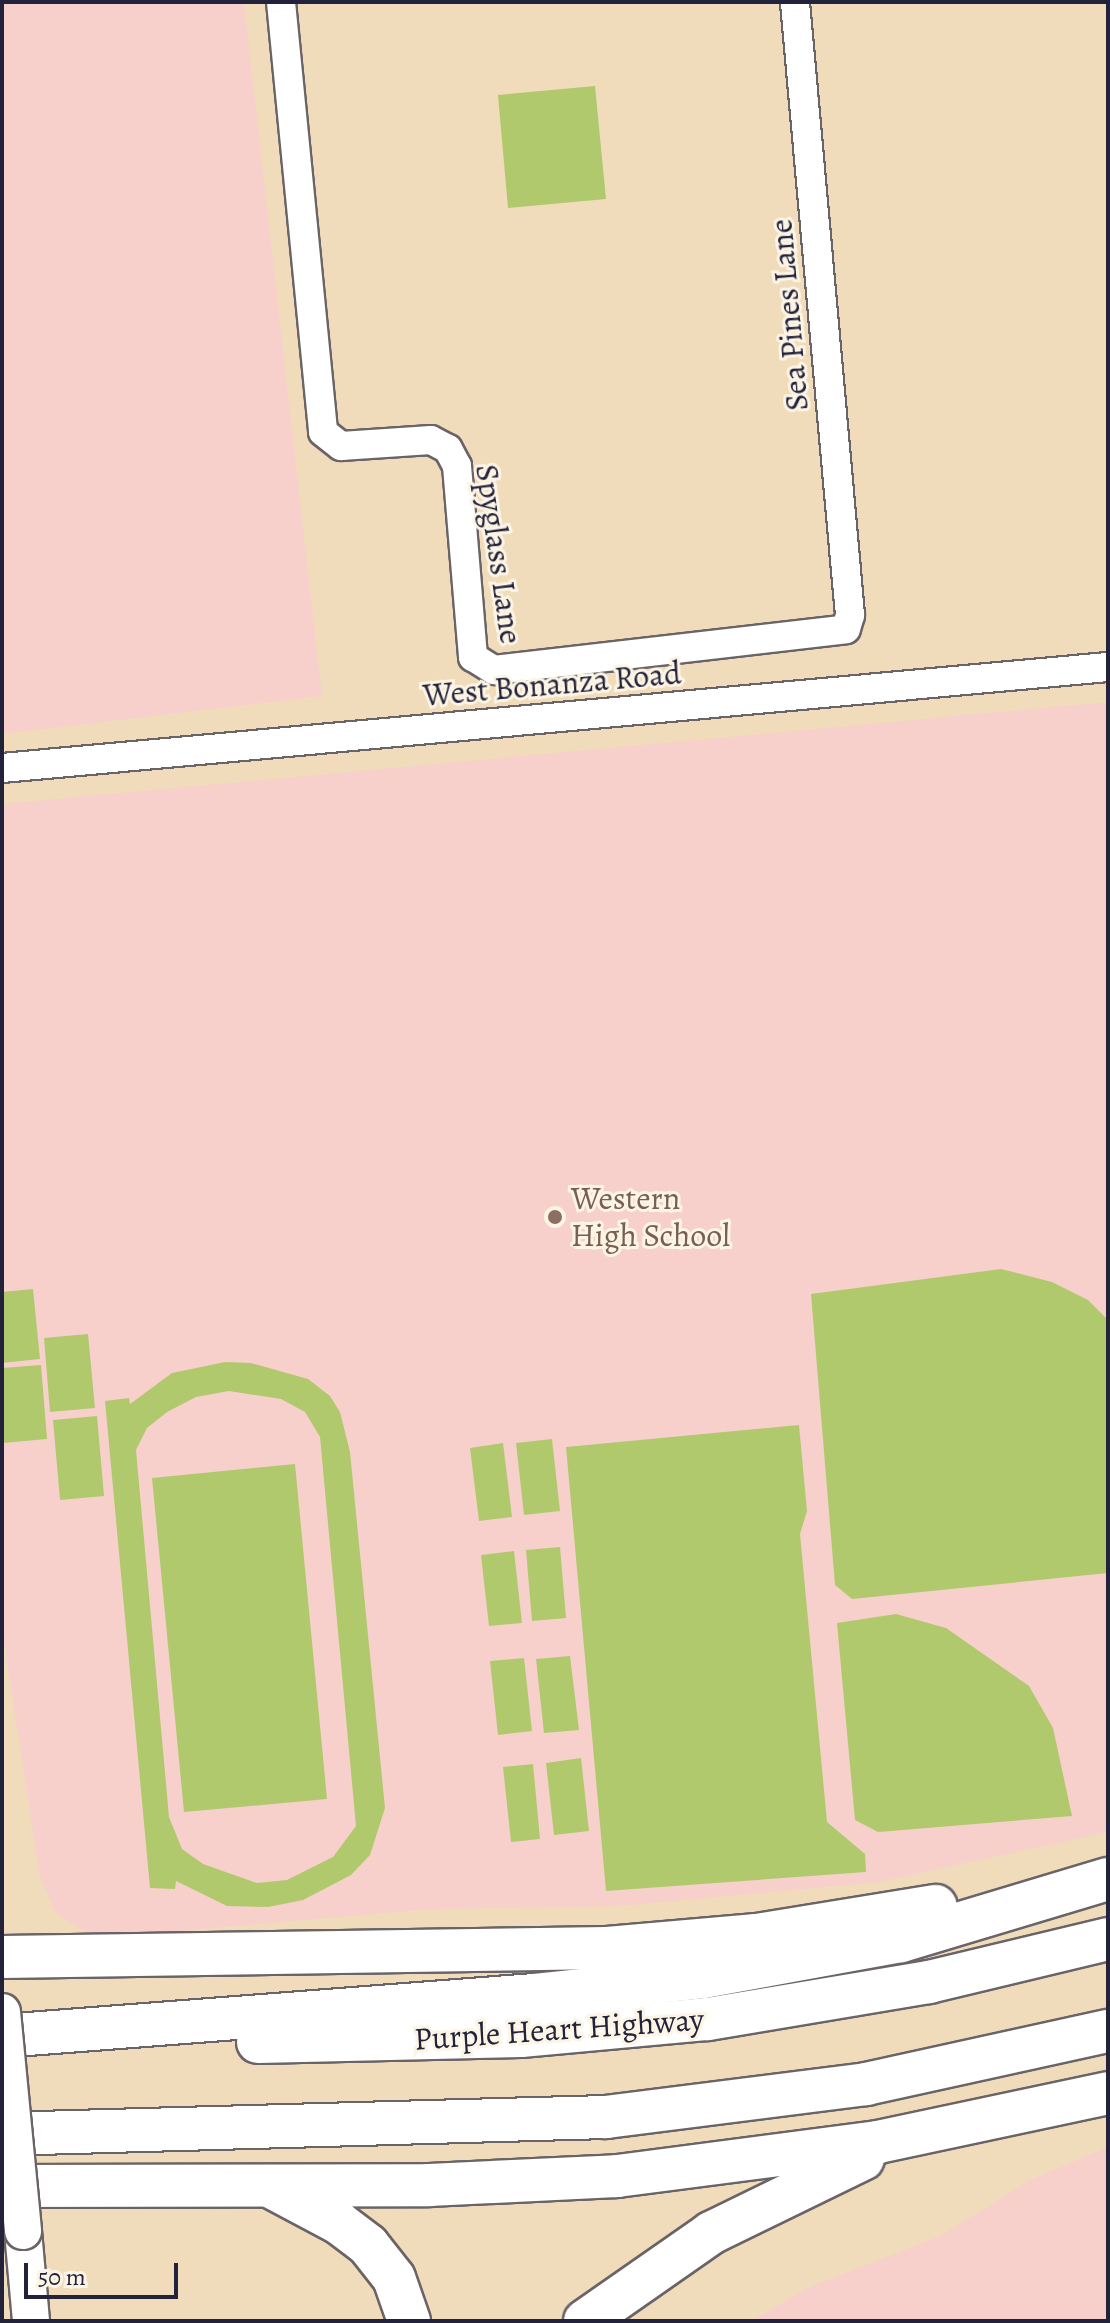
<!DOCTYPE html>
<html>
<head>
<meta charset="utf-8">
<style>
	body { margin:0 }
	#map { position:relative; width:1110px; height:2323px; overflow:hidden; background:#f0dcba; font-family:Alegreya,serif }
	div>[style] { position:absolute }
	.built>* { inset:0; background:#f7d0cb }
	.green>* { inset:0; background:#b1c96d }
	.roads { filter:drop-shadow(2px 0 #6a6367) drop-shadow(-2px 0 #6a6367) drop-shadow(0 2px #6a6367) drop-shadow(0 -2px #6a6367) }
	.minor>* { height:28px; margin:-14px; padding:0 14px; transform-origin:14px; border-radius:14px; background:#fff }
	.major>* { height:36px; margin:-18px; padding:0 18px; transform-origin:18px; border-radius:18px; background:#fff }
	.highway>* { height:42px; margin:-21px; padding:0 21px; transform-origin:21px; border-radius:21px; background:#fff }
	.bridges { filter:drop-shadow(2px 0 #6a6367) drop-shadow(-2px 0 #6a6367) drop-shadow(0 2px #6a6367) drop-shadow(0 -2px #6a6367) }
	.major-bridge>* { height:36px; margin:-18px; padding:0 18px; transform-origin:18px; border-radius:18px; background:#fff }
	.dots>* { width:22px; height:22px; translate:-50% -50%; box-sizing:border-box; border:4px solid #fcf5e5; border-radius:50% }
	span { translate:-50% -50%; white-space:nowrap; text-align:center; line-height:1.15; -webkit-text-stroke:6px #fcf5e5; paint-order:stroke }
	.street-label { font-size:32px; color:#22223b }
	.education-label { font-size:32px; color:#785e54 }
	.left { translate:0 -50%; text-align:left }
	.frame { position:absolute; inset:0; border:4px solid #22223b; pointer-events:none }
	.scale { position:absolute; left:24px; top:2263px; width:154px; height:36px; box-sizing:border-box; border:4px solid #22223b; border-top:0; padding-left:10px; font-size:24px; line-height:28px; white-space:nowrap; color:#22223b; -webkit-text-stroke:6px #fcf5e5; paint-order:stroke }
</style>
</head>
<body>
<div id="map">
	<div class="built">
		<i style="clip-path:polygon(2px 2px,244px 2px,322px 696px,2px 734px)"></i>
		<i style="clip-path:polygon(1108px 702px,1108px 1832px,879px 1882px,621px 1906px,432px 1909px,134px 1935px,85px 1932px,55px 1913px,40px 1877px,2px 1630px,2px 804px)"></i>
		<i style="clip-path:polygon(1108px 2147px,1108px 2321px,752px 2321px,807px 2288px,940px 2236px,1032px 2179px)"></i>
	</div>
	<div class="green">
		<i style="clip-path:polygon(595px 86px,606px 199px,508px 208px,498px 95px)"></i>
		<i style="clip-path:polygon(1001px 1269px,1052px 1282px,1088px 1300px,1108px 1320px,1108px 1573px,852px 1599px,835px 1585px,811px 1294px)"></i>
		<i style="clip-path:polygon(33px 1289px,40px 1359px,2px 1363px,2px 1292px)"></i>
		<i style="clip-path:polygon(88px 1334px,95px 1408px,50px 1412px,44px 1338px)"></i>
		<i style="clip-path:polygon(evenodd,225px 1362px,251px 1363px,308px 1379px,330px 1396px,340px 1412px,350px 1452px,385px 1808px,370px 1855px,351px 1875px,303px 1900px,268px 1907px,227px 1906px,176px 1881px,175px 1889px,150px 1888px,105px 1401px,129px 1398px,130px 1404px,172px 1373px,225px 1362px,229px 1391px,281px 1399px,305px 1412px,320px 1437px,356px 1826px,333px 1857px,287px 1880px,257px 1883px,203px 1864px,182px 1849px,169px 1817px,136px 1450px,147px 1428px,167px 1412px,196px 1397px,229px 1391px)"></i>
		<i style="clip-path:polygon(41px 1365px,47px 1439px,3px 1443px,2px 1368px)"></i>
		<i style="clip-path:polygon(97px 1416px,104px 1496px,60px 1500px,53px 1420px)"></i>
		<i style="clip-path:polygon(799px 1425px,807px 1511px,800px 1534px,827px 1822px,865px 1854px,866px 1872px,606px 1891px,566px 1447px)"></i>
		<i style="clip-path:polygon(552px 1439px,560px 1511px,524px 1515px,516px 1443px)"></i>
		<i style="clip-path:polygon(503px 1443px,512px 1517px,479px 1521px,470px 1448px)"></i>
		<i style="clip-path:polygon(295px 1464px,327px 1799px,184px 1812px,152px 1478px)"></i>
		<i style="clip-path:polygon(560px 1547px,566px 1618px,532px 1621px,526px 1550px)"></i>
		<i style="clip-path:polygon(514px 1551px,522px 1623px,489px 1626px,481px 1555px)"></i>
		<i style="clip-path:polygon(896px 1614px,946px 1628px,1029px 1686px,1053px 1728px,1072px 1816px,878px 1832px,855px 1820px,837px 1623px)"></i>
		<i style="clip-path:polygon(570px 1656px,579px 1730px,544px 1733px,536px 1659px)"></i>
		<i style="clip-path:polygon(524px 1658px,532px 1731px,498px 1735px,490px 1661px)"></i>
		<i style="clip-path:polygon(581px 1758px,589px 1831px,554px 1835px,546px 1763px)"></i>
		<i style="clip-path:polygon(533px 1764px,540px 1839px,511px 1842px,503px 1767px)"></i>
	</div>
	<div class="roads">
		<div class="minor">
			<i style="left:281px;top:2px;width:432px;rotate:84.4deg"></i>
			<i style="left:323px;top:432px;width:23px;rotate:38deg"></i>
			<i style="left:341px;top:446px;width:90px;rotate:-3.8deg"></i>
			<i style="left:431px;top:440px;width:19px;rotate:28deg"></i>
			<i style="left:448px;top:449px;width:19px;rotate:62deg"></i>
			<i style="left:457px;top:466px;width:192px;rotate:85.2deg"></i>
			<i style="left:473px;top:657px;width:25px;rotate:32deg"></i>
			<i style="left:494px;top:670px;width:354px;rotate:-6.6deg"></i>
			<i style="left:846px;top:629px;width:15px;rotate:-74deg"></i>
			<i style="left:850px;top:615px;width:615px;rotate:-95.13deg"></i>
			<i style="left:2px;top:768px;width:1111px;rotate:-5.22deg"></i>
		</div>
		<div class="major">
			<i style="left:23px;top:2231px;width:90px;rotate:84.9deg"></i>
		</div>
		<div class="highway">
			<i style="left:2px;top:1957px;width:605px;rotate:-0.85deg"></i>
			<i style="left:607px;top:1948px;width:150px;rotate:-5deg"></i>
			<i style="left:756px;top:1935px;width:182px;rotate:-9.2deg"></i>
			<i style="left:2px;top:2036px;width:535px;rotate:-4.4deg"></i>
			<i style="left:535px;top:1995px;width:169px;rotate:-6.1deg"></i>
			<i style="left:703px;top:1977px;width:201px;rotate:-10.3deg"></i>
			<i style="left:901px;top:1941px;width:216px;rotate:-16.7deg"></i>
			<i style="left:258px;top:2042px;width:263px;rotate:-1.3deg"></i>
			<i style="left:521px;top:2036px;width:188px;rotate:-5.2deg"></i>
			<i style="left:708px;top:2019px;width:224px;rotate:-9.5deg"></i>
			<i style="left:929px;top:1982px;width:184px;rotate:-13.5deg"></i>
			<i style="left:2px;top:2134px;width:604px;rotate:-1.61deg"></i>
			<i style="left:606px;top:2117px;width:262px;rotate:-7.2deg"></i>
			<i style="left:866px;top:2084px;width:248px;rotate:-12.4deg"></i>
			<i style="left:2px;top:2186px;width:427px;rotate:-0.1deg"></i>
			<i style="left:429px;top:2185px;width:188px;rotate:-2.7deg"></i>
			<i style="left:617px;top:2176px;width:263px;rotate:-7.4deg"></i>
			<i style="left:878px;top:2142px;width:235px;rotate:-12deg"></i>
			<i style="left:273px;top:2188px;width:75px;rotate:27.9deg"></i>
			<i style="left:339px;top:2223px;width:36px;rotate:37deg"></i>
			<i style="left:368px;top:2245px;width:42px;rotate:51.8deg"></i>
			<i style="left:394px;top:2278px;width:46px;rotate:70.8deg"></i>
			<i style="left:585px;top:2321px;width:154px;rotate:-34.9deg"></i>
			<i style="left:711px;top:2233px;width:169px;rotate:-26deg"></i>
		</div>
	</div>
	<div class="bridges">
		<div class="major-bridge">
			<i style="left:2px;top:2012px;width:220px;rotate:84.5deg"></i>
		</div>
	</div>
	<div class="dots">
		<i style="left:555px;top:1217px;background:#8d6e63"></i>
	</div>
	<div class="street-label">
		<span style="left:789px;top:315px;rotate:-95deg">Sea Pines Lane</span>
		<span style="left:499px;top:554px;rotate:82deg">Spyglass Lane</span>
		<span style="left:552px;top:684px;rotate:-5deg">West Bonanza Road</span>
		<span style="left:559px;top:2029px;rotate:-4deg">Purple Heart Highway</span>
	</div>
	<div class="education-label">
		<span class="left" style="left:571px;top:1217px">Western<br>High School</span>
	</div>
	<div class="frame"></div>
	<div class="scale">50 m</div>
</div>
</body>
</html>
